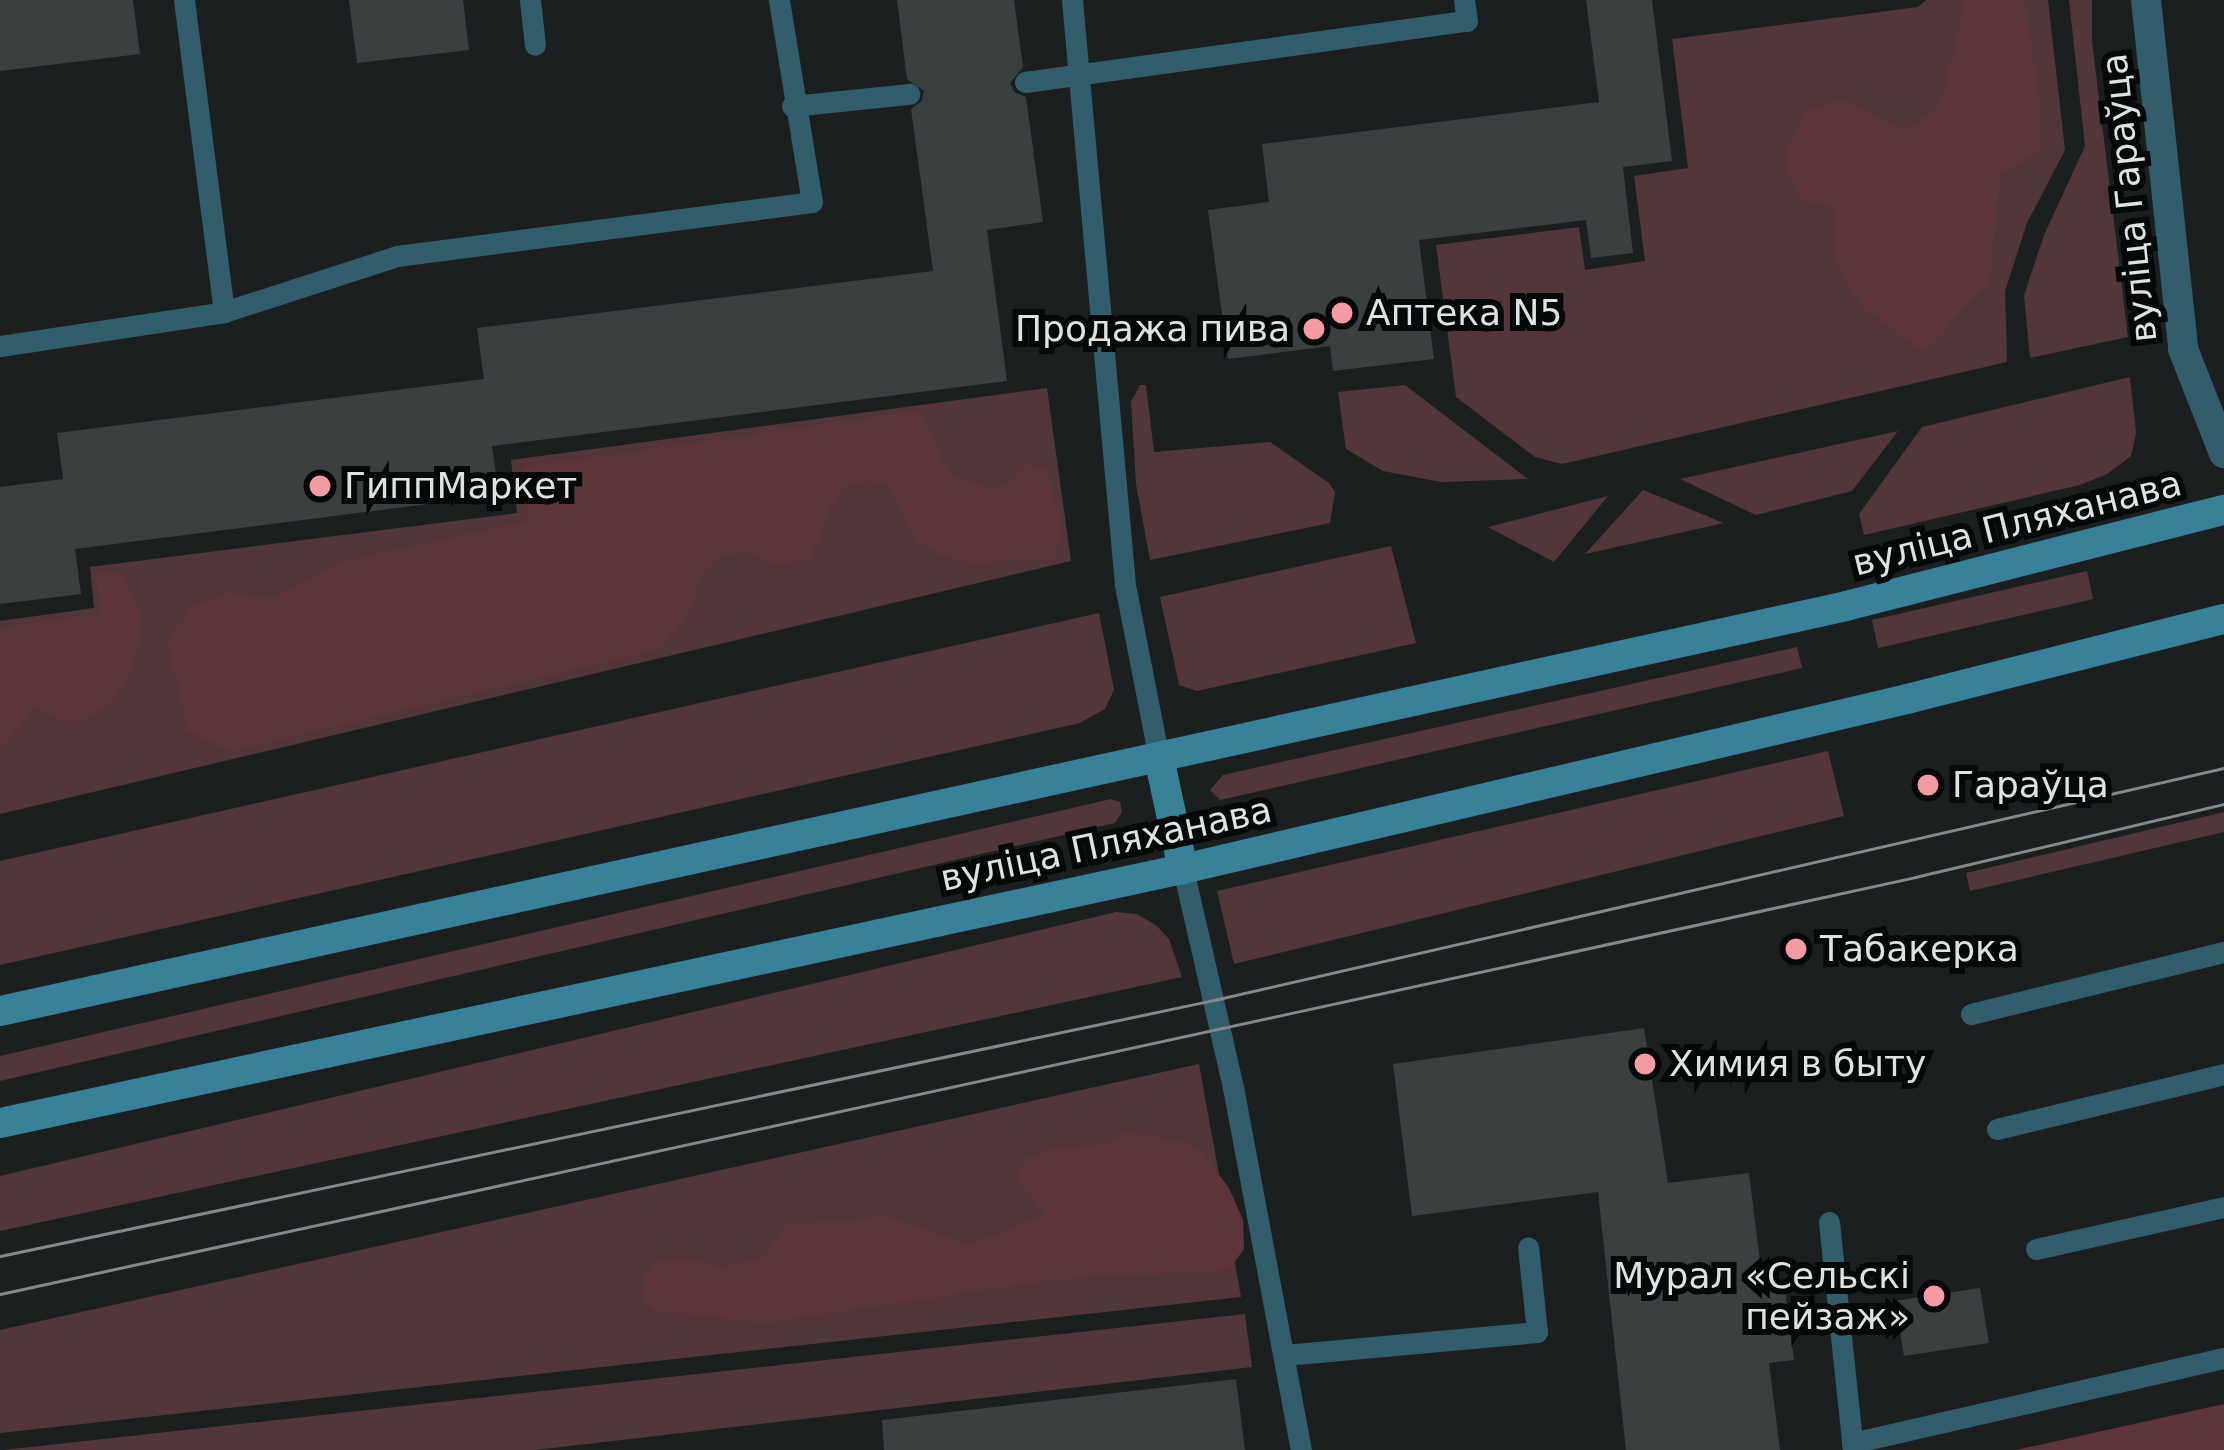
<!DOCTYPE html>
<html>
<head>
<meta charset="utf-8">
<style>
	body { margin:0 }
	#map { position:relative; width:2224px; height:1450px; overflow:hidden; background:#1b1f20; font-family:"DejaVu Sans",sans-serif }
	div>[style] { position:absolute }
	.green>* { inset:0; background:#52373a }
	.forest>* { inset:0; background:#5d353a }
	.building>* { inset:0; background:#3a3f40 }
	.lane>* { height:21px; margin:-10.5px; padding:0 10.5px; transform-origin:10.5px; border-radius:10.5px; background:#325e6b }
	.street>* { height:30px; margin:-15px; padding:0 15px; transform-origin:15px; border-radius:15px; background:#325e6b }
	.secondary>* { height:30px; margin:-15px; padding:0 15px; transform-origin:15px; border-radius:15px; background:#378298 }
	.tram>* { height:3px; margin:-1.5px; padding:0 1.5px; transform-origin:1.5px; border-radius:1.5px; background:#85898a }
	.dots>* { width:33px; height:33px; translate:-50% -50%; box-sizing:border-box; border:6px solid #070809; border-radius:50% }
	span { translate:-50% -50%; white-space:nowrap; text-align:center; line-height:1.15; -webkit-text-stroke:12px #070809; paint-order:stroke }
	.street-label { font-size:36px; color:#dfe2e3 }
	.poi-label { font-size:36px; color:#dfe2e3 }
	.left { translate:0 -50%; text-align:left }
	.right { translate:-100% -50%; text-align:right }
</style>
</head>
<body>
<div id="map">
	<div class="green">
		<i style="clip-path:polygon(1926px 0,2048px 0,2065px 150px,2027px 223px,2005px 291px,2007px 362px,1562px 464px,1535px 457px,1456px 397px,1436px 245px,1579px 227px,1585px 270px,1645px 261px,1634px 176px,1688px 168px,1672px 39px,1918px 7px)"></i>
		<i style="clip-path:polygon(2069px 0,2092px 0,2092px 41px,2128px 337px,2030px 358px,2024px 295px,2044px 235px,2085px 146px)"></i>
		<i style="clip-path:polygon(2130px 377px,2136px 433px,2131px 456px,2107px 474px,2080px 485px,1864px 535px,1859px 514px,1922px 427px)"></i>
		<i style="clip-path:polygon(1140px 385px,1146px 385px,1154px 452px,1270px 442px,1329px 483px,1335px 492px,1330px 523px,1150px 560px,1136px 484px,1131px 401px)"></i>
		<i style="clip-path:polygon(1405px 385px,1528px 479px,1441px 482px,1383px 471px,1346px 449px,1338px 392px)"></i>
		<i style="clip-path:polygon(1047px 388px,1071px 561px,0 814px,0 621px,94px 608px,90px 567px,517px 513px,511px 460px)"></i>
		<i style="clip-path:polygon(1898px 431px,1852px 491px,1756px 515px,1680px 479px)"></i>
		<i style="clip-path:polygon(1643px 490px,1724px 523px,1585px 554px)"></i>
		<i style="clip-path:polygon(1608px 496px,1554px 562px,1488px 527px)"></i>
		<i style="clip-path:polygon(1391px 546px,1416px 643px,1197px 691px,1179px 685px,1160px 597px)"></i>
		<i style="clip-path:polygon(2087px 571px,2093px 599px,1878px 648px,1872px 620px)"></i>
		<i style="clip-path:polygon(1099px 613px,1114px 690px,1105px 709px,1080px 723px,0 965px,0 861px)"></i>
		<i style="clip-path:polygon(1797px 647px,1802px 668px,1220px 800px,1210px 790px,1223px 775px)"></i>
		<i style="clip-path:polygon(1828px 751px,1844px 816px,1234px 964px,1217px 891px)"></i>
		<i style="clip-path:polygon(1111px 799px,1120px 802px,1122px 812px,1115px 823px,0 1081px,0 1056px)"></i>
		<i style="clip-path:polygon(2224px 812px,2224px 832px,1970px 891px,1966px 873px)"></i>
		<i style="clip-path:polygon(1116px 912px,1137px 914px,1157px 926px,1169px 939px,1182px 977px,0 1231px,0 1176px)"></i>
		<i style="clip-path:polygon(1199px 1064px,1241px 1297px,0 1433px,0 1330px)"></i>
		<i style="clip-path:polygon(1245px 1314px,1252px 1367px,535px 1450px,3px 1450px)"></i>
	</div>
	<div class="forest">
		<i style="clip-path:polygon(1966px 0,2024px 0,2041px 108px,2040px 150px,2000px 176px,1990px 282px,1924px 352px,1862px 307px,1834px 258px,1837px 208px,1805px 202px,1787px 174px,1789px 142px,1809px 111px,1838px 99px,1907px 130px,1940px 106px)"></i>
		<i style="clip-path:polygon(919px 411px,950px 475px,994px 488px,1009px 483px,1026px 464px,1046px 470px,1060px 524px,1055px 559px,970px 563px,940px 555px,918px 541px,887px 486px,870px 480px,846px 486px,829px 507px,811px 559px,771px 564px,745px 552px,720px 556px,699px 579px,693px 608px,658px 650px,231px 752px,187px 730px,168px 639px,193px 606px,225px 593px,275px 596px,340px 562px,528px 521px,522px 467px)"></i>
		<i style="clip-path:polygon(120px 570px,140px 610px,141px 637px,124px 685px,105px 708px,78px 722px,59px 720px,35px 706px,0 750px,0 628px,100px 614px,96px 573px)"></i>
		<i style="clip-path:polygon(1126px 1132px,1179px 1141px,1202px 1152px,1229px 1188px,1243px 1220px,1244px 1249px,1229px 1270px,1049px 1280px,767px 1323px,652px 1310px,641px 1294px,643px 1277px,654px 1263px,678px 1258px,724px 1267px,762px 1259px,785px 1225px,886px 1216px,971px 1245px,1046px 1214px,1018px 1179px,1025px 1159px,1055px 1148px,1103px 1145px)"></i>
		<i style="clip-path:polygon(2224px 1404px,2224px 1450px,2016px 1450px)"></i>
	</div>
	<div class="building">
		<i style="clip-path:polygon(0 0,133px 0,140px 54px,0 71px)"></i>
		<i style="clip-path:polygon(349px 0,463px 0,469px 50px,357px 63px)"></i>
		<i style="clip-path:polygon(897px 0,1014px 0,1023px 67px,1010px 83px,1014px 92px,1026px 97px,1043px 222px,987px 230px,1007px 381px,492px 446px,499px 495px,75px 549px,81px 594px,0 604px,0 487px,63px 479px,57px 433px,484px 379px,477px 328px,933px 271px,911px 109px,922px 101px,924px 91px,907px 79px)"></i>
		<i style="clip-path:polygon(1586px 0,1652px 0,1672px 161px,1623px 167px,1633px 253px,1591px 258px,1586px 220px,1419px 240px,1434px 359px,1333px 371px,1330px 346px,1228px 359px,1208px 210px,1269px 202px,1262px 144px,1599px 102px)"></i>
		<i style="clip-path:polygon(1644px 1028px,1668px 1183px,1749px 1173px,1763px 1285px,1784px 1282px,1794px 1360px,1769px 1363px,1780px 1450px,1626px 1450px,1598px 1192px,1412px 1216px,1393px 1064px)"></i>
		<i style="clip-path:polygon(1980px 1288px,1989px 1343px,1904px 1356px,1895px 1301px)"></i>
		<i style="clip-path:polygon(1236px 1379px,1245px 1450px,884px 1450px,882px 1420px)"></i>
	</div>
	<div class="lane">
		<i style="left:184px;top:0;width:315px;rotate:82.7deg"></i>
		<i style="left:530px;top:0;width:45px;rotate:83.7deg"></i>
		<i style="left:1072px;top:0;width:587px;rotate:84.82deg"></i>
		<i style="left:1125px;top:585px;width:176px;rotate:78.9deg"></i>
		<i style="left:1025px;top:82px;width:446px;rotate:-7.9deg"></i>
		<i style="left:1467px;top:21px;width:21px;rotate:-98deg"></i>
		<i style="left:792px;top:106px;width:118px;rotate:-5.9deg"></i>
		<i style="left:0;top:346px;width:227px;rotate:-8.6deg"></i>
		<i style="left:224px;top:312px;width:182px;rotate:-17.9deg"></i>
		<i style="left:397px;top:256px;width:418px;rotate:-7.4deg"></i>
		<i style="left:812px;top:202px;width:205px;rotate:-99.3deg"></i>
		<i style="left:1183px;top:869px;width:224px;rotate:77.1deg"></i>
		<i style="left:1233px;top:1087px;width:369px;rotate:79.4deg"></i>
		<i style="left:1971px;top:1014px;width:260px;rotate:-13.8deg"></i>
		<i style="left:1997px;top:1129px;width:234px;rotate:-13.6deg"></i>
		<i style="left:1829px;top:1222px;width:229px;rotate:84deg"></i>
		<i style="left:2036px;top:1249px;width:193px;rotate:-12.6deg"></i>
		<i style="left:1285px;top:1355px;width:253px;rotate:-5.2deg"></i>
		<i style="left:1537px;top:1332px;width:85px;rotate:-96deg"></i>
		<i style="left:1852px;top:1443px;width:382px;rotate:-12.9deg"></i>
	</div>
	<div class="street">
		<i style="left:2146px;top:0;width:351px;rotate:83.9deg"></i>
		<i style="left:2183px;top:349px;width:112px;rotate:68.5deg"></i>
	</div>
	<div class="secondary">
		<i style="left:1159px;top:758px;width:114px;rotate:77.8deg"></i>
		<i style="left:0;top:1011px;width:1890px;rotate:-12.37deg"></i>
		<i style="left:1846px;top:606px;width:390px;rotate:-14.3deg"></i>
		<i style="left:0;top:1123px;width:1210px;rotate:-12.12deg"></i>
		<i style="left:1183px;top:869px;width:744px;rotate:-13.21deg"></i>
		<i style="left:1907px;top:699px;width:327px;rotate:-14.2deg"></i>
	</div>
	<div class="tram">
		<i style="left:0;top:1256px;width:1241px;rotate:-11.91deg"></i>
		<i style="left:1214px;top:1000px;width:1036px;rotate:-12.94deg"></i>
		<i style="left:0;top:1294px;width:1960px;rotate:-12.28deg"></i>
		<i style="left:1915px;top:877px;width:318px;rotate:-13.3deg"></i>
	</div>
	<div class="dots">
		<i style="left:1342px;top:313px;background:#f49aa5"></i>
		<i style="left:1314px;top:329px;background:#f49aa5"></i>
		<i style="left:320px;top:486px;background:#f49aa5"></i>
		<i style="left:1928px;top:785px;background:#f49aa5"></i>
		<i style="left:1796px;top:949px;background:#f49aa5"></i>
		<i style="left:1645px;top:1064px;background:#f49aa5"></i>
		<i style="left:1934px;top:1296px;background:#f49aa5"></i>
	</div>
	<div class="street-label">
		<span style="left:2129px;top:198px;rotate:-96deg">вуліца Гараўца</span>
		<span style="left:2017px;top:523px;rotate:-14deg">вуліца Пляханава</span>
		<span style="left:1106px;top:844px;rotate:-12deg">вуліца Пляханава</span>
	</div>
	<div class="poi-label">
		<span class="left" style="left:1366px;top:313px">Аптека N5</span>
		<span class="right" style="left:1290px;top:329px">Продажа пива</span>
		<span class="left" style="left:344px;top:486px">ГиппМаркет</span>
		<span class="left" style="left:1952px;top:785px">Гараўца</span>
		<span class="left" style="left:1820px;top:949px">Табакерка</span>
		<span class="left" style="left:1669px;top:1064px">Химия в быту</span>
		<span class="right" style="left:1910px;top:1296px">Мурал «Сельскі<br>пейзаж»</span>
	</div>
</div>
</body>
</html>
